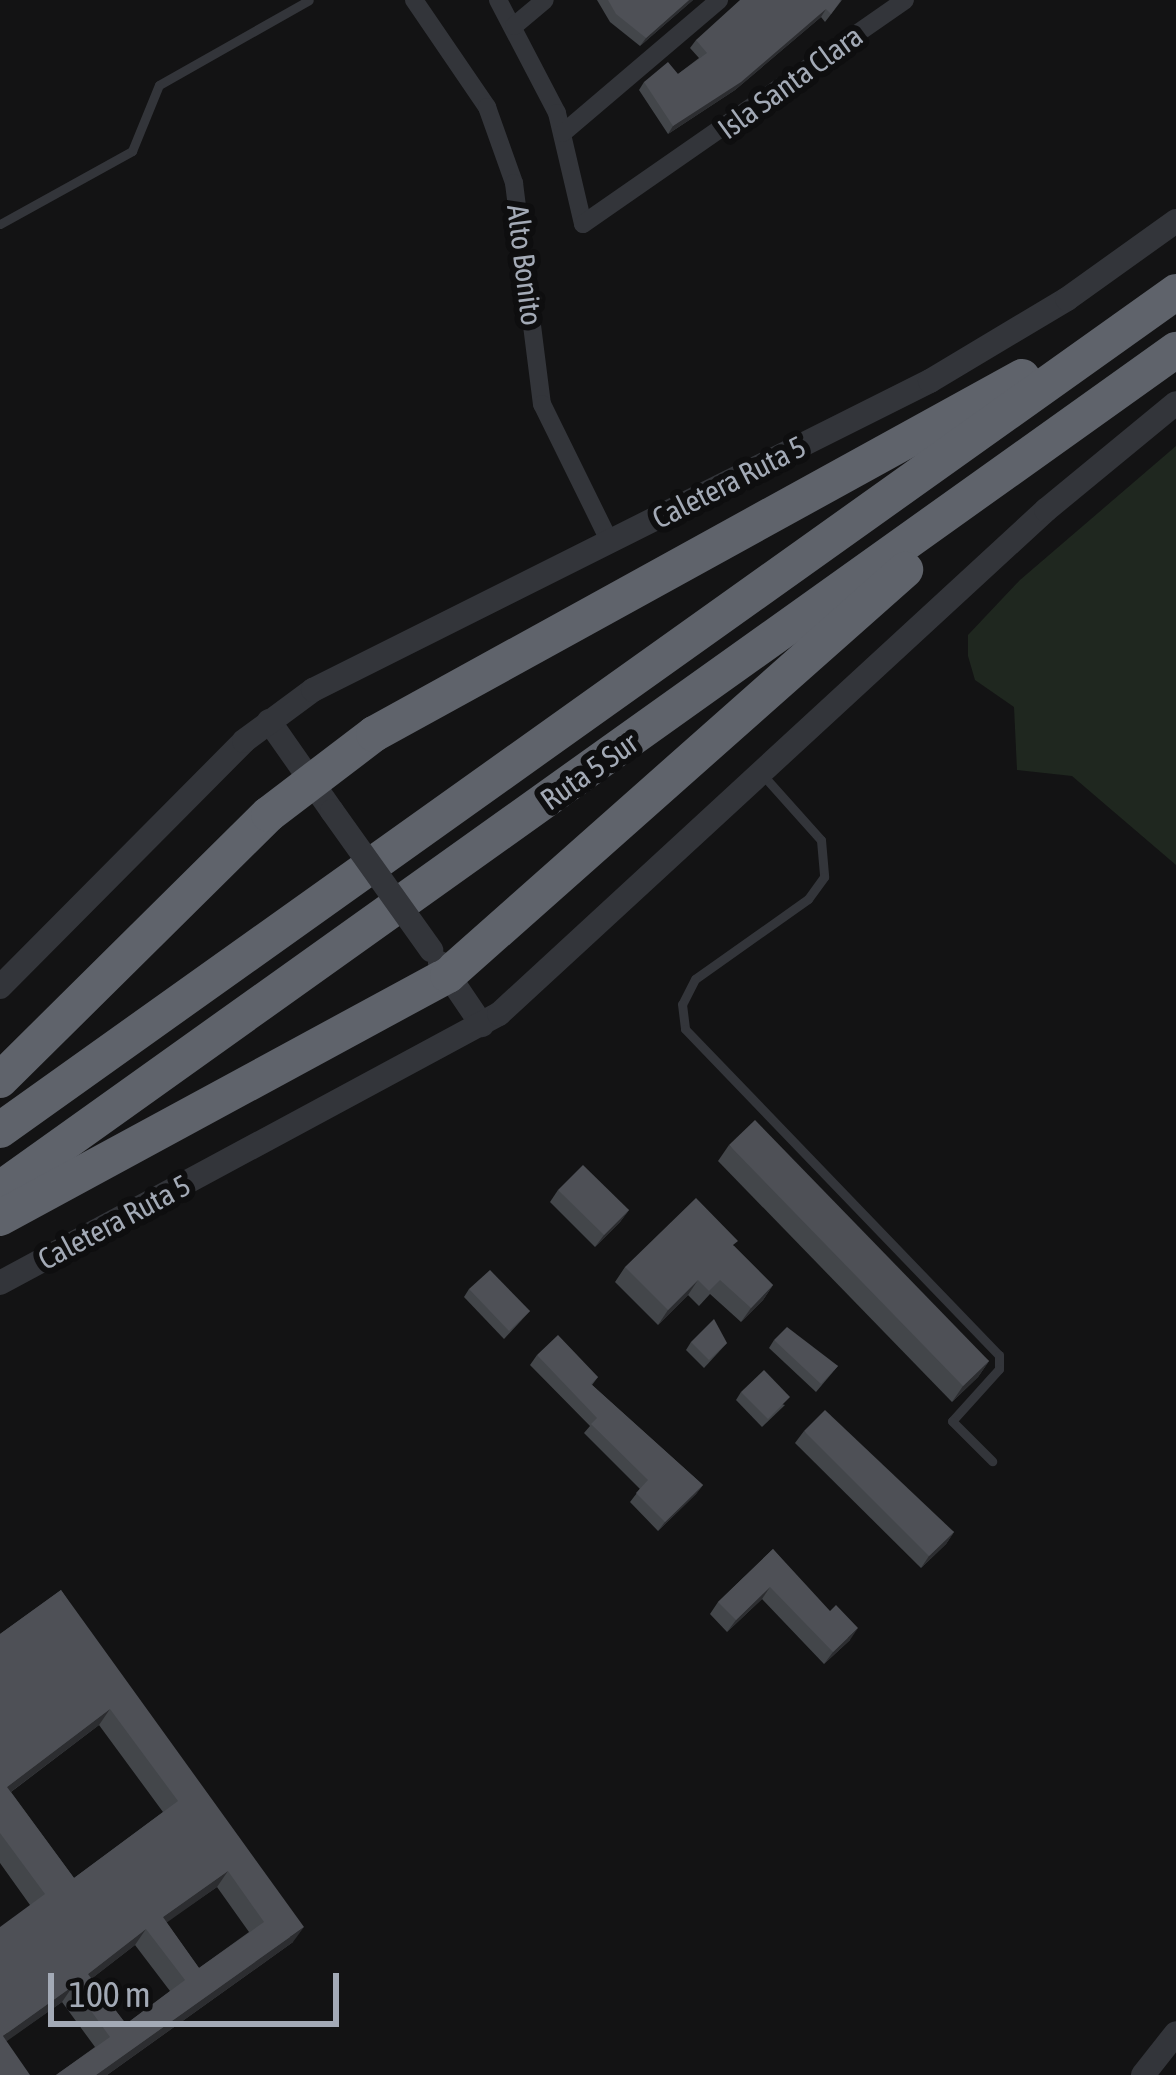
<!DOCTYPE html>
<html>
<head>
<meta charset="utf-8">
<style>
	body { margin:0 }
	#map { position:relative; width:1176px; height:2075px; overflow:hidden; background:#131314; font-family:"Asap Condensed",sans-serif }
	div>[style] { position:absolute }
	.green>* { inset:0; background:#1f271f }
	.service>* { height:9px; margin:-4.5px; padding:0 4.5px; transform-origin:4.5px; border-radius:4.5px; background:#33353a }
	.minor>* { height:18px; margin:-9px; padding:0 9px; transform-origin:9px; border-radius:9px; background:#33353a }
	.tertiary>* { height:24px; margin:-12px; padding:0 12px; transform-origin:12px; border-radius:12px; background:#33353a }
	.motorway>* { height:36px; margin:-18px; padding:0 18px; transform-origin:18px; border-radius:18px; background:#5f636b }
	.tertiary-bridge>* { height:24px; margin:-12px; padding:0 12px; transform-origin:12px; border-radius:12px; background:#33353a }
	.wall>* { inset:0; background:#43464a }
	.shaded-wall>* { inset:0; background:#2c2d30 }
	.building>* { inset:0; background:#4e5056 }
	span { translate:-50% -50%; white-space:nowrap; text-align:center; line-height:1.15; -webkit-text-stroke:12px #0e0e0f; paint-order:stroke }
	.street-label { font-size:30px; color:#a3aab6 }
	.scale { position:absolute; left:48px; top:1973px; width:291px; height:54px; box-sizing:border-box; border:6px solid #a3aab6; border-top:0; padding-left:15px; font-size:36px; line-height:42px; white-space:nowrap; color:#a3aab6; -webkit-text-stroke:9px #0e0e0f; paint-order:stroke }
</style>
</head>
<body>
<div id="map">
	<div class="green">
		<i style="clip-path:polygon(1176px 446px,1176px 865px,1072px 776px,1017px 770px,1014px 707px,975px 680px,968px 656px,968px 635px,1020px 580px)"></i>
	</div>
	<div class="service">
		<i style="left:0;top:224px;width:151px;rotate:-28.9deg"></i>
		<i style="left:132px;top:151px;width:71px;rotate:-67.8deg"></i>
		<i style="left:159px;top:85px;width:172px;rotate:-29.5deg"></i>
		<i style="left:761px;top:773px;width:90px;rotate:48.2deg"></i>
		<i style="left:821px;top:840px;width:37px;rotate:85deg"></i>
		<i style="left:824px;top:877px;width:27px;rotate:126deg"></i>
		<i style="left:808px;top:899px;width:138px;rotate:144.7deg"></i>
		<i style="left:695px;top:979px;width:28px;rotate:117deg"></i>
		<i style="left:682px;top:1004px;width:25px;rotate:83deg"></i>
		<i style="left:685px;top:1029px;width:453px;rotate:46.1deg"></i>
		<i style="left:999px;top:1355px;width:14px;rotate:90deg"></i>
		<i style="left:999px;top:1369px;width:70px;rotate:132.1deg"></i>
		<i style="left:952px;top:1421px;width:57px;rotate:45deg"></i>
	</div>
	<div class="minor">
		<i style="left:414px;top:0;width:130px;rotate:55.7deg"></i>
		<i style="left:487px;top:107px;width:81px;rotate:70.4deg"></i>
		<i style="left:514px;top:183px;width:223px;rotate:82.8deg"></i>
		<i style="left:542px;top:404px;width:154px;rotate:63.8deg"></i>
		<i style="left:498px;top:0;width:127px;rotate:62.4deg"></i>
		<i style="left:557px;top:113px;width:114px;rotate:76.8deg"></i>
		<i style="left:583px;top:224px;width:392px;rotate:-34.8deg"></i>
		<i style="left:514px;top:26px;width:40px;rotate:-40deg"></i>
		<i style="left:563px;top:133px;width:205px;rotate:-40.4deg"></i>
	</div>
	<div class="tertiary">
		<i style="left:269px;top:721px;width:110px;rotate:55deg"></i>
		<i style="left:440px;top:963px;width:75px;rotate:55.9deg"></i>
		<i style="left:0;top:987px;width:346px;rotate:-45.2deg"></i>
		<i style="left:244px;top:741px;width:86px;rotate:-36.5deg"></i>
		<i style="left:313px;top:690px;width:690px;rotate:-26.6deg"></i>
		<i style="left:930px;top:381px;width:160px;rotate:-30.9deg"></i>
		<i style="left:1067px;top:299px;width:134px;rotate:-35.6deg"></i>
		<i style="left:0;top:1283px;width:567px;rotate:-28.33deg"></i>
		<i style="left:499px;top:1014px;width:744px;rotate:-42.66deg"></i>
		<i style="left:1046px;top:510px;width:168px;rotate:-39.5deg"></i>
		<i style="left:1143px;top:2075px;width:53px;rotate:-51.8deg"></i>
	</div>
	<div class="motorway">
		<i style="left:0;top:1080px;width:378px;rotate:-44.7deg"></i>
		<i style="left:269px;top:814px;width:132px;rotate:-37.3deg"></i>
		<i style="left:374px;top:734px;width:740px;rotate:-28.85deg"></i>
		<i style="left:0;top:1130px;width:1444px;rotate:-35.47deg"></i>
		<i style="left:0;top:1189px;width:1445px;rotate:-35.51deg"></i>
		<i style="left:0;top:1218px;width:510px;rotate:-28.48deg"></i>
		<i style="left:448px;top:975px;width:611px;rotate:-41.55deg"></i>
	</div>
	<div class="tertiary-bridge">
		<i style="left:332px;top:811px;width:171px;rotate:54.5deg"></i>
	</div>
	<div class="wall">
		<i style="clip-path:polygon(597px 0,693px 0,640px 46px,610px 22px)"></i>
		<i style="clip-path:polygon(842px 0,825px 22px,821px 17px,735px 90px,668px 134px,639px 90px,644px 82px,678px 74px,699px 58px,690px 48px,696px 40px)"></i>
		<i style="clip-path:polygon(729px 1145px,989px 1361px,978px 1377px,952px 1402px,718px 1161px)"></i>
		<i style="clip-path:polygon(558px 1190px,629px 1210px,620px 1222px,595px 1247px,550px 1202px)"></i>
		<i style="clip-path:polygon(734px 1246px,773px 1285px,763px 1300px,741px 1322px,710px 1294px,699px 1306px,688px 1295px,658px 1325px,615px 1282px,625px 1267px)"></i>
		<i style="clip-path:polygon(469px 1289px,530px 1311px,504px 1339px,464px 1297px)"></i>
		<i style="clip-path:polygon(774px 1340px,838px 1366px,816px 1392px,769px 1348px)"></i>
		<i style="clip-path:polygon(691px 1342px,727px 1343px,704px 1368px,686px 1350px)"></i>
		<i style="clip-path:polygon(537px 1355px,598px 1377px,592px 1385px,703px 1485px,696px 1494px,658px 1531px,630px 1502px,640px 1489px,584px 1433px,590px 1426px,530px 1365px)"></i>
		<i style="clip-path:polygon(741px 1392px,785px 1405px,762px 1427px,736px 1400px)"></i>
		<i style="clip-path:polygon(804px 1431px,954px 1532px,946px 1544px,921px 1568px,795px 1443px)"></i>
		<i style="clip-path:polygon(773px 1549px,850px 1640px,824px 1664px,762px 1599px,727px 1632px,710px 1614px,718px 1602px)"></i>
		<i style="clip-path:polygon(evenodd,61px 1590px,293px 1942px,107px 2075px,56px 2075px,95px 2047px,62px 2002px,6px 2041px,0 2075px,30px 1905px,0 1863px,0 1634px,61px 1590px,99px 1725px,163px 1812px,74px 1878px,11px 1792px,99px 1725px,61px 1590px,217px 1887px,249px 1932px,199px 1968px,166px 1922px,217px 1887px,61px 1590px,135px 1945px,170px 1991px,126px 2024px,91px 1979px,135px 1945px)"></i>
	</div>
	<div class="shaded-wall">
		<i style="clip-path:polygon(689px 0,693px 0,640px 46px,646px 38px)"></i>
		<i style="clip-path:polygon(826px 9px,821px 17px,735px 90px,668px 134px,673px 126px)"></i>
		<i style="clip-path:polygon(629px 1210px,620px 1222px,595px 1247px,604px 1235px)"></i>
		<i style="clip-path:polygon(698px 1280px,688px 1295px,658px 1325px,668px 1310px)"></i>
		<i style="clip-path:polygon(773px 1285px,763px 1300px,741px 1322px,751px 1308px)"></i>
		<i style="clip-path:polygon(989px 1361px,978px 1377px,952px 1402px,963px 1386px)"></i>
		<i style="clip-path:polygon(703px 1485px,696px 1494px,658px 1531px,665px 1522px)"></i>
		<i style="clip-path:polygon(954px 1532px,946px 1544px,921px 1568px,929px 1556px)"></i>
		<i style="clip-path:polygon(770px 1587px,762px 1599px,727px 1632px,736px 1620px)"></i>
		<i style="clip-path:polygon(858px 1628px,850px 1640px,824px 1664px,833px 1652px)"></i>
		<i style="clip-path:polygon(110px 1709px,99px 1725px,0 1800px,7px 1787px)"></i>
		<i style="clip-path:polygon(228px 1871px,217px 1887px,152px 1933px,163px 1917px)"></i>
		<i style="clip-path:polygon(304px 1927px,293px 1942px,107px 2075px,96px 2075px)"></i>
		<i style="clip-path:polygon(146px 1929px,135px 1945px,77px 1990px,88px 1974px)"></i>
		<i style="clip-path:polygon(73px 1986px,62px 2002px,0 2046px,3px 2036px)"></i>
	</div>
	<div class="building">
		<i style="clip-path:polygon(608px 0,689px 0,646px 38px,616px 14px)"></i>
		<i style="clip-path:polygon(740px 0,841px 0,831px 14px,826px 9px,741px 82px,673px 126px,644px 82px,668px 62px,678px 74px,707px 53px,696px 40px)"></i>
		<i style="clip-path:polygon(755px 1120px,989px 1361px,963px 1386px,729px 1145px)"></i>
		<i style="clip-path:polygon(583px 1165px,629px 1210px,604px 1235px,558px 1190px)"></i>
		<i style="clip-path:polygon(696px 1198px,738px 1241px,733px 1245px,773px 1285px,751px 1308px,720px 1280px,709px 1291px,698px 1280px,668px 1310px,625px 1267px)"></i>
		<i style="clip-path:polygon(490px 1270px,530px 1311px,509px 1331px,469px 1289px)"></i>
		<i style="clip-path:polygon(714px 1319px,727px 1343px,709px 1360px,691px 1342px)"></i>
		<i style="clip-path:polygon(787px 1327px,838px 1366px,821px 1384px,774px 1340px)"></i>
		<i style="clip-path:polygon(558px 1335px,598px 1377px,591px 1384px,703px 1485px,665px 1522px,636px 1493px,648px 1480px,591px 1424px,597px 1418px,537px 1355px)"></i>
		<i style="clip-path:polygon(764px 1370px,790px 1397px,768px 1419px,741px 1392px)"></i>
		<i style="clip-path:polygon(825px 1410px,954px 1532px,929px 1556px,804px 1431px)"></i>
		<i style="clip-path:polygon(773px 1549px,830px 1611px,836px 1605px,858px 1628px,833px 1652px,770px 1587px,736px 1620px,718px 1602px)"></i>
		<i style="clip-path:polygon(evenodd,61px 1590px,304px 1927px,96px 2075px,56px 2075px,110px 2037px,73px 1986px,3px 2036px,30px 2075px,0 2075px,0 1927px,45px 1894px,0 1833px,0 1634px,61px 1590px,110px 1709px,178px 1801px,74px 1878px,7px 1787px,110px 1709px,61px 1590px,228px 1871px,264px 1922px,199px 1968px,163px 1917px,228px 1871px,61px 1590px,146px 1929px,185px 1980px,126px 2024px,88px 1974px,146px 1929px)"></i>
	</div>
	<div class="street-label">
		<span style="left:790px;top:82px;rotate:-36deg">Isla Santa Clara</span>
		<span style="left:525px;top:265px;rotate:83deg">Alto Bonito</span>
		<span style="left:729px;top:482px;rotate:-27deg">Caletera Ruta 5</span>
		<span style="left:589px;top:771px;rotate:-35deg">Ruta 5 Sur</span>
		<span style="left:114px;top:1222px;rotate:-28deg">Caletera Ruta 5</span>
	</div>
	<div class="scale">100 m</div>
</div>
</body>
</html>
